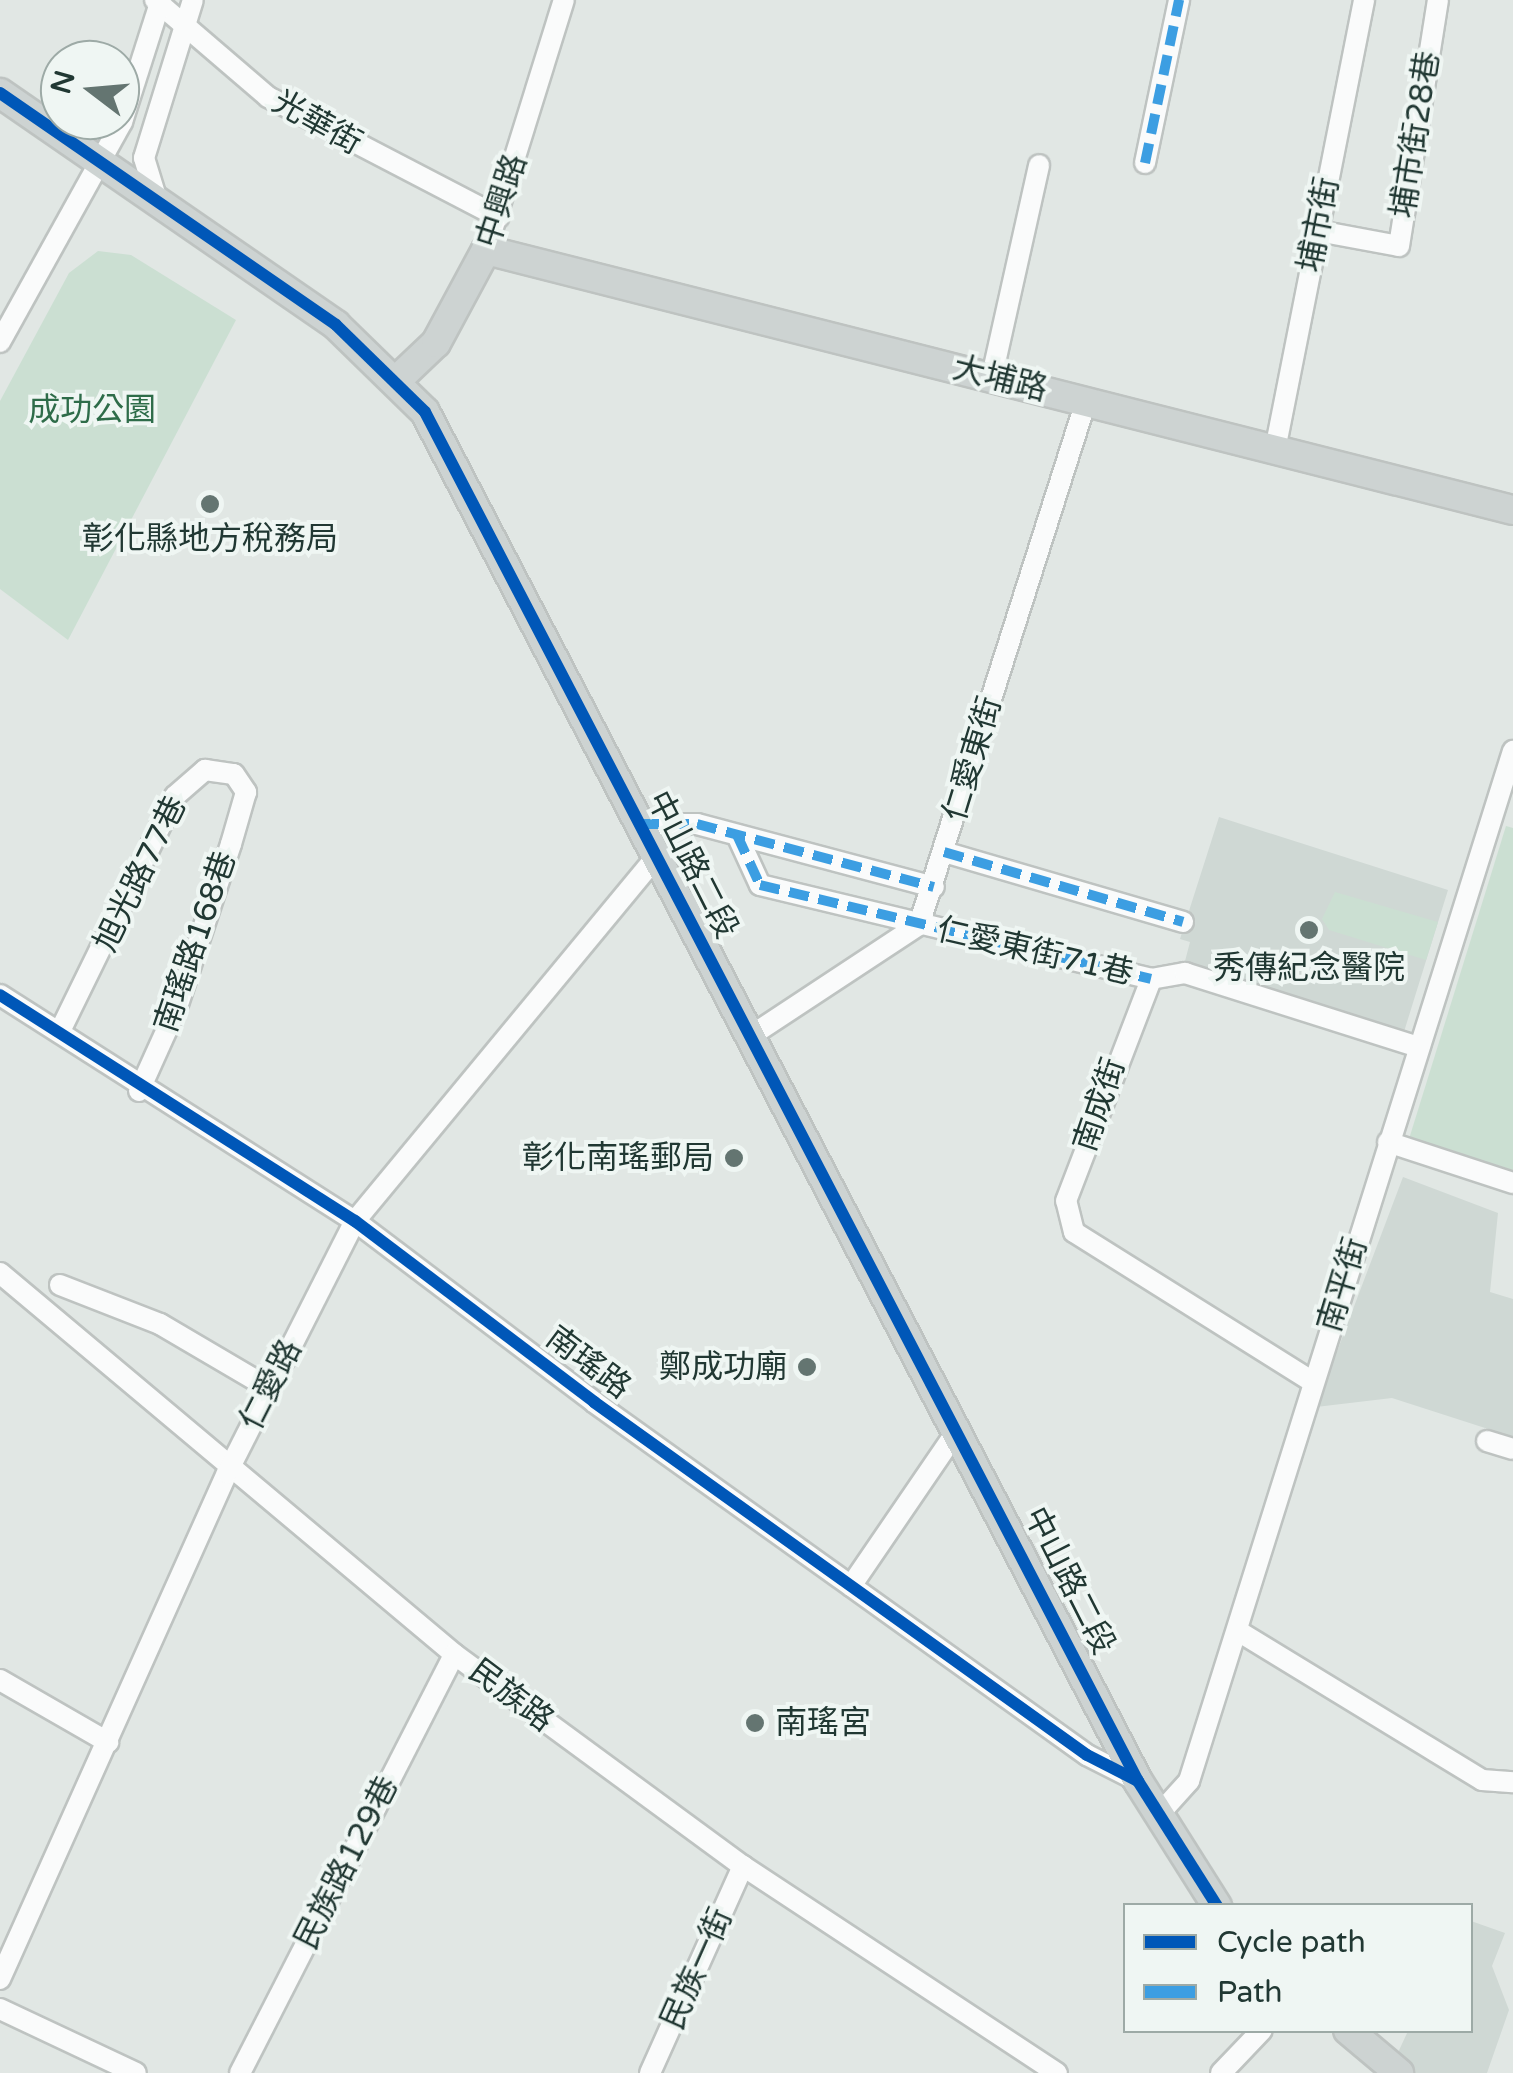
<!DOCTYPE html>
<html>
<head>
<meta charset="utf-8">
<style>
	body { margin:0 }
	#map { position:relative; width:1513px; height:2073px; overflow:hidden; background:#e1e7e4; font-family:"Varela Round","Noto Sans TC",sans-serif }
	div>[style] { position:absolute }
	.built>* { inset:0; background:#cfd8d4 }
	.green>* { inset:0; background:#cbdfd2 }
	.roads { filter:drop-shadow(2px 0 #bec3c1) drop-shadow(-2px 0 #bec3c1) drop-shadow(0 2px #bec3c1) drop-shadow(0 -2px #bec3c1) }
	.minor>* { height:20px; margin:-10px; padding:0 10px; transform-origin:10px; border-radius:10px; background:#fafbfb }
	.major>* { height:28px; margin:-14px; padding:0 14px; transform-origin:14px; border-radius:14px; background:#cdd3d2 }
	.quiet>* { height:10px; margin-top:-5px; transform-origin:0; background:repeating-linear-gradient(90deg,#3c9ee2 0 20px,transparent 0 30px) }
	.cycleway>* { height:12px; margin:-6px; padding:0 6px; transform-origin:6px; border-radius:6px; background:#0057b8 }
	.dots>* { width:28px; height:28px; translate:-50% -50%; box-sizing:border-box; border:5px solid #eff6f3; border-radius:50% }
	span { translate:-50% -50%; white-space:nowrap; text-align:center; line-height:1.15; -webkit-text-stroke:8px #eff6f3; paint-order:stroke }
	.street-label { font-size:32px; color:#213833 }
	.park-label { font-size:32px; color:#2e6c49 }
	.poi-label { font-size:32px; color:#213833 }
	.right { translate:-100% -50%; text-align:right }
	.left { translate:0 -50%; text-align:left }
	.legend { position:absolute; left:1123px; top:1903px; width:350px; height:130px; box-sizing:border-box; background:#eff6f3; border:2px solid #9daaa6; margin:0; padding:12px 18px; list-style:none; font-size:30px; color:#213833 }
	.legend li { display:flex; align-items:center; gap:20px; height:50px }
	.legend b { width:50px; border:2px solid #9daaa6 }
	.north { position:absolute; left:40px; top:40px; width:100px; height:100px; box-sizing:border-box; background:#eff6f3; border:2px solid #9daaa6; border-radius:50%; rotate:286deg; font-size:28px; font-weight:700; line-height:40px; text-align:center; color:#213833 }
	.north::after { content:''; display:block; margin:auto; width:35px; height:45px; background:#647571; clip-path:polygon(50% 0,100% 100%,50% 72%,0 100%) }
</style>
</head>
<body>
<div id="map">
	<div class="built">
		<i style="clip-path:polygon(1219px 817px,1448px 890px,1403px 1035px,1184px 965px,1190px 942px,1180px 939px)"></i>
		<i style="clip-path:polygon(1403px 1177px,1498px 1213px,1490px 1292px,1513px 1299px,1513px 1437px,1392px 1398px,1316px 1407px)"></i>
		<i style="clip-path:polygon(1471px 1921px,1505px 1933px,1492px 1966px,1509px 2010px,1487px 2073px,1412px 2073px,1395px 2059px,1408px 2031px,1470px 2030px)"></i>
	</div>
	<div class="green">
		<i style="clip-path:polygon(98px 251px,131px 255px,236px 320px,68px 640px,0 589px,0 401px,69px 273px)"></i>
		<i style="clip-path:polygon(1506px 826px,1513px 828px,1513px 1174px,1409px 1139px)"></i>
		<i style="clip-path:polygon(1335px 892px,1438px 922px,1426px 960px,1329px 930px,1322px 919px)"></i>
	</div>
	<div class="roads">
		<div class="minor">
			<i style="left:155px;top:0;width:149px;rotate:40.6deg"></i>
			<i style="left:268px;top:97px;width:260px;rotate:27.5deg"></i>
			<i style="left:1145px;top:163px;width:167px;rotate:-78.2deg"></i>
			<i style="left:156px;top:197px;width:41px;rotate:-107.1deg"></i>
			<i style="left:144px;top:158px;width:165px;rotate:-72.8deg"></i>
			<i style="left:1318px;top:231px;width:82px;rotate:10.5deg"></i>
			<i style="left:1399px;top:246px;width:249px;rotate:-81deg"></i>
			<i style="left:486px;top:250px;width:262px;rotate:-72.7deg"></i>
			<i style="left:0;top:342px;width:252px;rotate:-61deg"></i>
			<i style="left:122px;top:122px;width:128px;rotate:-72.3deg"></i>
			<i style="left:992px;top:376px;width:216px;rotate:-77.4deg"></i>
			<i style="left:1275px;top:450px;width:459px;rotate:-78.8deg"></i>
			<i style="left:639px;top:824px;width:58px"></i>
			<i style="left:697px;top:824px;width:245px;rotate:14.9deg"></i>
			<i style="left:737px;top:835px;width:55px;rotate:65.3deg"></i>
			<i style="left:760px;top:885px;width:402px;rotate:13.5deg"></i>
			<i style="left:944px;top:852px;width:249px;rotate:16.3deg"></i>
			<i style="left:0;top:995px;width:421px;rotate:32.5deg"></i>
			<i style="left:355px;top:1221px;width:300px;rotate:37.1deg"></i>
			<i style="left:594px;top:1402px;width:606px;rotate:35.6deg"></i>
			<i style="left:1087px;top:1755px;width:57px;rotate:27deg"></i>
			<i style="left:60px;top:1031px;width:262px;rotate:-63.9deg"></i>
			<i style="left:175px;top:796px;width:40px;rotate:-41deg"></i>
			<i style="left:205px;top:770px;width:29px;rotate:8deg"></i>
			<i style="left:234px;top:774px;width:22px;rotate:56deg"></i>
			<i style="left:246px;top:792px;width:54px;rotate:106.1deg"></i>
			<i style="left:231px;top:844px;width:172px;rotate:108.3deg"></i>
			<i style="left:177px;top:1007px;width:92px;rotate:114.3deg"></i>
			<i style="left:752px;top:1035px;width:200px;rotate:-33.4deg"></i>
			<i style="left:919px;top:925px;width:550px;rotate:-72.32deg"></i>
			<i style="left:1388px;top:1142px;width:132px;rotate:18.2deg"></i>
			<i style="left:0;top:1273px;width:593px;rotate:40deg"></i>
			<i style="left:454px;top:1654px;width:358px;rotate:36.3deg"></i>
			<i style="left:743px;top:1866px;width:376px;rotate:33.4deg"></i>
			<i style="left:60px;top:1285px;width:107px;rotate:21.3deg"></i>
			<i style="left:160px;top:1324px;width:126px;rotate:30.4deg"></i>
			<i style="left:1313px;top:1382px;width:282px;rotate:-147.9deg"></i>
			<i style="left:1074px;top:1232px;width:32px;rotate:-104deg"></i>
			<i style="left:1066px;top:1201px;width:238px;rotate:-69deg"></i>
			<i style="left:1151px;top:979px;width:35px;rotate:-10deg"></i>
			<i style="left:1185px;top:973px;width:244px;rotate:17.6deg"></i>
			<i style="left:1487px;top:1441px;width:27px;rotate:17deg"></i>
			<i style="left:851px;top:1586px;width:190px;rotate:-55.7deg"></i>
			<i style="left:1238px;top:1631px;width:286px;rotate:31.4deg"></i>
			<i style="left:1482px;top:1780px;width:31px;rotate:4deg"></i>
			<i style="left:0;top:1680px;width:125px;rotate:29.9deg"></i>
			<i style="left:1161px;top:1812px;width:42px;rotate:-47.9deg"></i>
			<i style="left:1189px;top:1781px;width:1080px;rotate:-72.54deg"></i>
			<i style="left:0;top:1979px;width:555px;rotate:-65.84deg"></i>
			<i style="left:227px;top:1473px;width:283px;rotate:-63.1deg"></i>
			<i style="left:355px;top:1221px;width:469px;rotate:-50.4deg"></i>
			<i style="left:0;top:2009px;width:150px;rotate:25.2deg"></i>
			<i style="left:240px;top:2073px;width:470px;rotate:-62.9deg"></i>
			<i style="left:650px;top:2073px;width:227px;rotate:-65.8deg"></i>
			<i style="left:1221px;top:2073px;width:59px;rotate:-46.4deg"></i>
		</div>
		<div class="major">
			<i style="left:0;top:93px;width:408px;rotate:34.6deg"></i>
			<i style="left:336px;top:325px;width:124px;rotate:44.3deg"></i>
			<i style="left:425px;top:412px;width:1544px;rotate:62.49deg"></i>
			<i style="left:1138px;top:1781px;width:148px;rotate:57.7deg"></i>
			<i style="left:398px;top:379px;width:52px;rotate:-43.5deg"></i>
			<i style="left:436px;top:343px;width:106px;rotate:-61.7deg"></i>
			<i style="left:486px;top:250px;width:1059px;rotate:14.21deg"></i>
			<i style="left:1348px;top:2030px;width:67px;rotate:40.1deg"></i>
		</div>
	</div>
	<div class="quiet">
		<i style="left:1145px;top:163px;width:167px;rotate:-78.2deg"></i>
		<i style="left:639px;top:824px;width:58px"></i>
		<i style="left:697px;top:824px;width:245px;rotate:14.9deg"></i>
		<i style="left:737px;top:835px;width:55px;rotate:65.3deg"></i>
		<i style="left:760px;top:885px;width:402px;rotate:13.5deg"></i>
		<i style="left:944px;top:852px;width:249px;rotate:16.3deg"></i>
	</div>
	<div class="cycleway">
		<i style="left:0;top:93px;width:408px;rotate:34.6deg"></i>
		<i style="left:336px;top:325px;width:124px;rotate:44.3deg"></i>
		<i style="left:425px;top:412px;width:1544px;rotate:62.49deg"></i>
		<i style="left:1138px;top:1781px;width:148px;rotate:57.7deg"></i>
		<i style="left:0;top:995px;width:421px;rotate:32.5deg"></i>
		<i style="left:355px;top:1221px;width:300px;rotate:37.1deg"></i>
		<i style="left:594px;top:1402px;width:606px;rotate:35.6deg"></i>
		<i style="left:1087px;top:1755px;width:57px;rotate:27deg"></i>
	</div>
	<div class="dots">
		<i style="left:210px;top:504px;background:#647571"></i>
		<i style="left:1309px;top:930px;background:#647571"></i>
		<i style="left:734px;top:1158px;background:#647571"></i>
		<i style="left:807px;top:1367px;background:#647571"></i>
		<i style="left:755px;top:1723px;background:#647571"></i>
	</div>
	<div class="street-label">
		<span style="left:317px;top:123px;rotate:29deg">光華街</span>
		<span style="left:1416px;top:135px;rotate:-81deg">埔市街28巷</span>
		<span style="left:502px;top:201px;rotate:-72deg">中興路</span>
		<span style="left:1319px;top:225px;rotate:-79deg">埔市街</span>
		<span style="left:1000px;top:379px;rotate:14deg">大埔路</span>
		<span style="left:973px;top:759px;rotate:-73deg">仁愛東街</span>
		<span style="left:692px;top:865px;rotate:63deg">中山路二段</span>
		<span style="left:141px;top:874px;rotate:-64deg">旭光路77巷</span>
		<span style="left:196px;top:942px;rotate:-71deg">南瑤路168巷</span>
		<span style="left:1035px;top:952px;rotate:13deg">仁愛東街71巷</span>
		<span style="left:1100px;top:1105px;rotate:-71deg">南成街</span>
		<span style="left:1343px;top:1285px;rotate:-73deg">南平街</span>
		<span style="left:588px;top:1363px;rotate:37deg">南瑤路</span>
		<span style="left:271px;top:1385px;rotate:-63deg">仁愛路</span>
		<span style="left:1069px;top:1581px;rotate:63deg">中山路二段</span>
		<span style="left:511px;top:1696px;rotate:37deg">民族路</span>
		<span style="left:347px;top:1863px;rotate:-63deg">民族路129巷</span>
		<span style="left:697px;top:1969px;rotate:-66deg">民族一街</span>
	</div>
	<div class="park-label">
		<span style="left:92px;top:410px">成功公園</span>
	</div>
	<div class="poi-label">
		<span style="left:210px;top:539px">彰化縣地方稅務局</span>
		<span style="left:1309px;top:968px">秀傳紀念醫院</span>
		<span class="right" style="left:714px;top:1158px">彰化南瑤郵局</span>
		<span class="right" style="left:787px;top:1367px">鄭成功廟</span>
		<span class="left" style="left:775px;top:1723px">南瑤宮</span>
	</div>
	<ul class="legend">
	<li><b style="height:12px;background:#0057b8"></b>Cycle path</li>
	<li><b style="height:12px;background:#3c9ee2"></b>Path</li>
	</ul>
	<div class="north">N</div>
</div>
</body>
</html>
